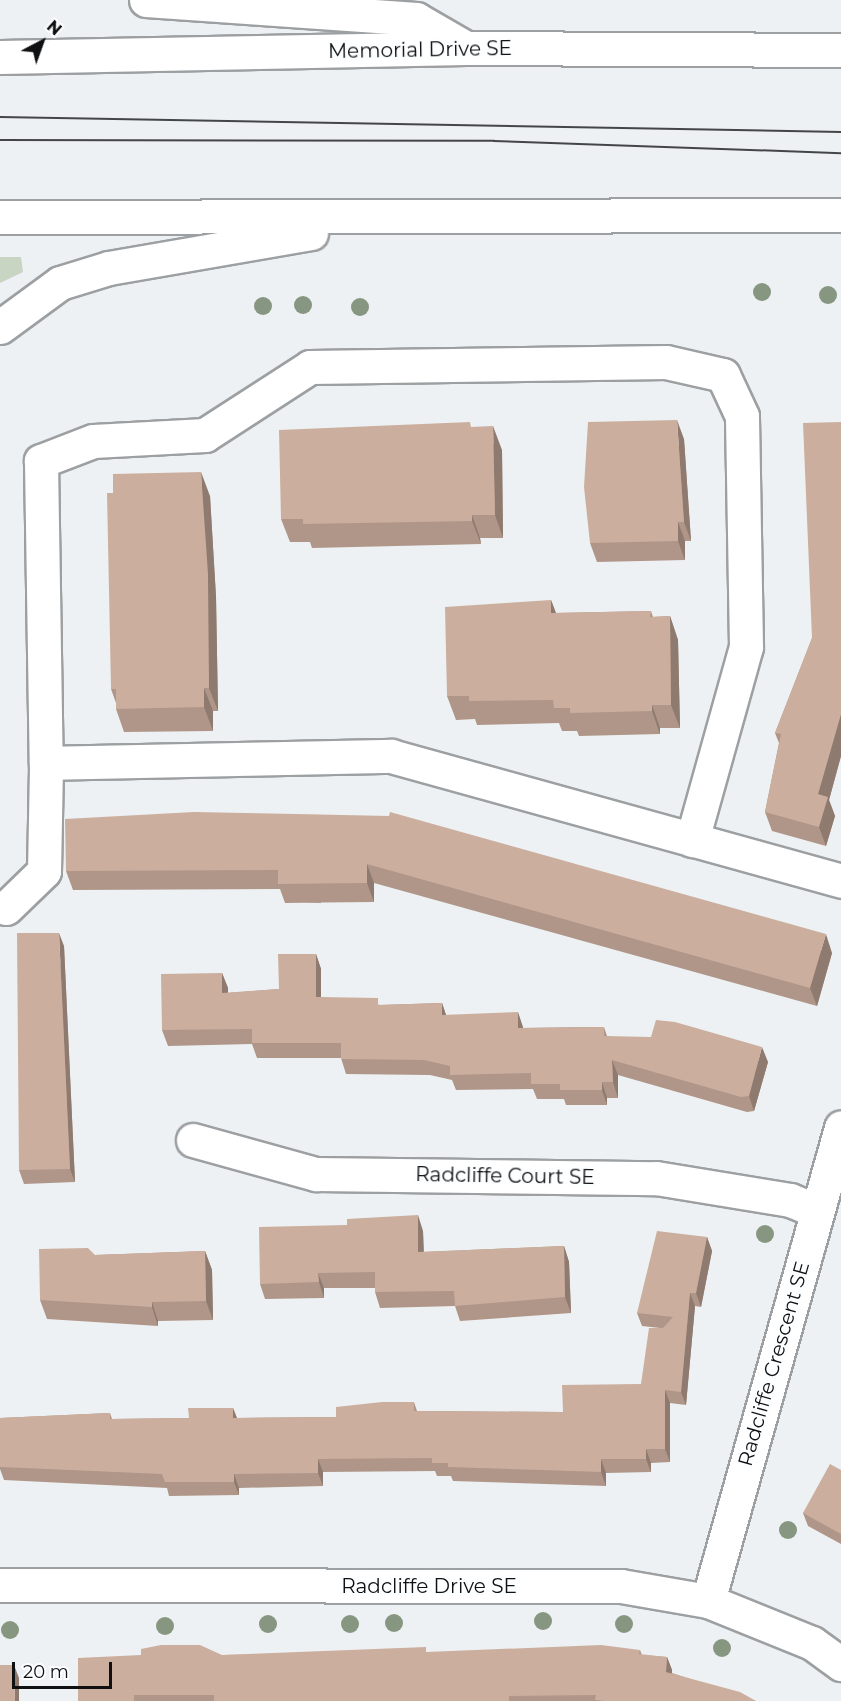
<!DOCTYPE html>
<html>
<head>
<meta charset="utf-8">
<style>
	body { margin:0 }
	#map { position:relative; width:841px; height:1701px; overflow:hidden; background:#edf1f3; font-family:Montserrat,sans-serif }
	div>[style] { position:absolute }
	.green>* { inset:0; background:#c9d5c3 }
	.roads { filter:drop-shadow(2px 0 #9da0a2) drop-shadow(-2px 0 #9da0a2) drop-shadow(0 2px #9da0a2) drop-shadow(0 -2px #9da0a2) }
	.minor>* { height:33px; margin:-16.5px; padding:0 16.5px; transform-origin:16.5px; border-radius:16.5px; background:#fff }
	.major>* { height:33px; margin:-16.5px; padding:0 16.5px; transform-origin:16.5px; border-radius:16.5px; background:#fff }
	.tram>* { height:1.5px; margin:-0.75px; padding:0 0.75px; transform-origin:0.75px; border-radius:0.75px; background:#444547 }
	.trees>* { width:18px; height:18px; margin:-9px; border-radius:50%; background:#879681 }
	.wall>* { inset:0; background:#af9688 }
	.shaded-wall>* { inset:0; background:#8e7a6f }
	.building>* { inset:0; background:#cbae9e }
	span { translate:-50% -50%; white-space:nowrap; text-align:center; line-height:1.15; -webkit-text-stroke:6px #fcfeff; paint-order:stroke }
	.street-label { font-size:20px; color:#0f1011 }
	.north { position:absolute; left:12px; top:12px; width:60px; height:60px; -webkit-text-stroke:4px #fcfeff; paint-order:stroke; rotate:41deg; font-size:16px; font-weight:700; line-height:24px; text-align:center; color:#0f1011 }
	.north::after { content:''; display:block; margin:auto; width:21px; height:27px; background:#0f1011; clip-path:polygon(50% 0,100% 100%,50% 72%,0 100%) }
	.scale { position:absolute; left:12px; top:1662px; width:100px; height:27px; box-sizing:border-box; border:3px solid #0f1011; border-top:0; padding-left:8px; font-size:18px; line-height:21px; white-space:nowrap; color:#0f1011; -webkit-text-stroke:4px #fcfeff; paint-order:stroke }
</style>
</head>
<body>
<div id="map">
	<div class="green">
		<i style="clip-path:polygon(0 257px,21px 257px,23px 272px,0 283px)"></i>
	</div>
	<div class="roads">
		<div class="minor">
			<i style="left:692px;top:840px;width:200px;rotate:-74.4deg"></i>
			<i style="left:746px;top:647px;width:231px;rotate:-91deg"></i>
			<i style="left:742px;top:416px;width:45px;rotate:-114.9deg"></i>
			<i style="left:723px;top:375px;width:58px;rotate:-167.2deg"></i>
			<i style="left:666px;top:362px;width:356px;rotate:179.2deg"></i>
			<i style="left:310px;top:367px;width:125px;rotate:147.1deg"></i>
			<i style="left:205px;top:435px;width:112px;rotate:176.9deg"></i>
			<i style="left:93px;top:441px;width:56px;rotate:159deg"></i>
			<i style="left:41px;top:461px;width:302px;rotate:89.1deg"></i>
			<i style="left:46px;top:763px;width:345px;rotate:-1.2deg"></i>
			<i style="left:391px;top:756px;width:467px;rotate:15.5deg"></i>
			<i style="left:6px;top:908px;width:53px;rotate:-44.2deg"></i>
			<i style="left:44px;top:871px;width:108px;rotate:-88.9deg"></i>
			<i style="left:193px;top:1140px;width:128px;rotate:15.5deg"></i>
			<i style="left:316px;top:1174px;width:340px;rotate:0.7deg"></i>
			<i style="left:656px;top:1178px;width:136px;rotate:9.3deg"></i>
			<i style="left:790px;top:1200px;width:29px;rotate:22deg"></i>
			<i style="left:0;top:1585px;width:621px;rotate:0.09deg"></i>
			<i style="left:621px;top:1586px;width:88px;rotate:9.8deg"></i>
			<i style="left:708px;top:1601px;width:112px;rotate:22deg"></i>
			<i style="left:812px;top:1643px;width:36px;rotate:36deg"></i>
			<i style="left:708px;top:1601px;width:492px;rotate:-74.3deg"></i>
		</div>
		<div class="major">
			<i style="left:146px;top:0;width:271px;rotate:4deg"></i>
			<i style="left:416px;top:19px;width:58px;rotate:30.1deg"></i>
			<i style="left:0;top:57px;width:466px;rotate:-1.1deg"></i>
			<i style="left:466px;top:48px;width:375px;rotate:0.3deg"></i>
			<i style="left:0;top:217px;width:841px;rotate:-0.14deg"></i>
			<i style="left:0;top:327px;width:74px;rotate:-36.3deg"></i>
			<i style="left:60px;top:283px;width:51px;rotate:-17deg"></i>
			<i style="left:109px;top:268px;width:205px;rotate:-9.8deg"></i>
		</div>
	</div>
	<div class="tram">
		<i style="left:0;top:117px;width:841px;rotate:1.02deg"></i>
		<i style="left:0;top:140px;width:494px;rotate:0.1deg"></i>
		<i style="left:494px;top:141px;width:347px;rotate:2deg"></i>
	</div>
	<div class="trees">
		<i style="left:762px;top:292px"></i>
		<i style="left:828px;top:295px"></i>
		<i style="left:303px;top:305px"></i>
		<i style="left:263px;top:306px"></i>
		<i style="left:360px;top:307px"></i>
		<i style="left:765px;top:1234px"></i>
		<i style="left:788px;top:1530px"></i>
		<i style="left:543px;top:1621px"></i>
		<i style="left:394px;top:1623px"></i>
		<i style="left:268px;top:1624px"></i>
		<i style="left:350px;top:1624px"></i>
		<i style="left:624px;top:1624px"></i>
		<i style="left:165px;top:1626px"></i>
		<i style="left:10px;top:1630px"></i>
		<i style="left:722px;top:1648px"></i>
	</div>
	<div class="wall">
		<i style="clip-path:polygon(841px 422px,841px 756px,829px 800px,835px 816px,826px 846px,772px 831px,765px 812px,779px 743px,775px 733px,812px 638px)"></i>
		<i style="clip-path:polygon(472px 427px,502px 450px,503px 538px,480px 538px,481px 544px,312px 548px,310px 542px,290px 542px,281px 519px)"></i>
		<i style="clip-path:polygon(684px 439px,691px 541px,685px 541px,685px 560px,597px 562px,590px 543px)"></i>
		<i style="clip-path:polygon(210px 496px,216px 597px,218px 711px,213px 711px,213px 731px,124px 732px,116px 709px,116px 703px,111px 689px)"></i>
		<i style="clip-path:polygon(551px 600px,556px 613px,651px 611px,653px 617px,670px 616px,678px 640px,680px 728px,660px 728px,660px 734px,579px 736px,577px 731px,562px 731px,559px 723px,477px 725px,475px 719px,456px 720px,447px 696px)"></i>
		<i style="clip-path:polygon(194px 812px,832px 953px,817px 1006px,374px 883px,374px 902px,285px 903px,280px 889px,73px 890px,66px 871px)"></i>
		<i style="clip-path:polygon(64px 946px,75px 1182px,24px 1184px,19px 1170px)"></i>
		<i style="clip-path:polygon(316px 954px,321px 969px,321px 997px,381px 1005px,442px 1003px,446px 1015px,523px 1028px,604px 1027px,607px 1036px,768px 1062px,754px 1111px,747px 1112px,618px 1075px,618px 1098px,607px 1098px,607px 1105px,566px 1105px,564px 1099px,537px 1099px,533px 1089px,456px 1090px,452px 1080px,430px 1075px,346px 1074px,341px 1058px,257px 1058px,252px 1044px,168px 1046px,162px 1030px,222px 973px,228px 988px,228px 993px,279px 989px)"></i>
		<i style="clip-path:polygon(423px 1231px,424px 1252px,564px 1246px,569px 1262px,571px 1313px,460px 1321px,455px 1306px,380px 1308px,375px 1292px,375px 1288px,324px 1288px,324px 1298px,265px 1299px,260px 1284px)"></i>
		<i style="clip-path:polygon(707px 1237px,712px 1251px,701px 1307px,695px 1306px,686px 1405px,670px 1403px,670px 1462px,651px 1463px,651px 1472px,606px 1473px,606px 1486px,453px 1481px,451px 1476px,437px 1476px,435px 1471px,323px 1472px,323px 1486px,239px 1488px,239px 1495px,169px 1496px,167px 1488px,4px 1480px,0 1469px,0 1418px,110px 1413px,112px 1419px,189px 1418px,233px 1408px,237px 1418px,336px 1417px,414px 1402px,417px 1411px,563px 1412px,641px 1384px,660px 1328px,642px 1326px,637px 1313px)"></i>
		<i style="clip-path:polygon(205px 1251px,212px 1270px,213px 1320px,158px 1321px,158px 1326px,47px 1319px,40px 1300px,95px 1255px)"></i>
		<i style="clip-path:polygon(841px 1470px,841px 1544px,808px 1526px,803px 1513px)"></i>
		<i style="clip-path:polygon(640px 1650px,642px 1655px,667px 1657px,672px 1670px,672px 1673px,756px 1701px,78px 1701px,222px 1655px)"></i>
	</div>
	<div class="shaded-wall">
		<i style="clip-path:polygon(677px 420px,684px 439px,691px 541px,684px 522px)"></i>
		<i style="clip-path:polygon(493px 426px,502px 450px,503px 538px,495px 515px)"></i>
		<i style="clip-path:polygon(201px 472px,210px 496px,216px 597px,218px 711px,209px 688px)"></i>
		<i style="clip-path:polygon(472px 515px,480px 538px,481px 544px,472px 521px)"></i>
		<i style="clip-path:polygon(678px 522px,685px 541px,685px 560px,678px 541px)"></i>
		<i style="clip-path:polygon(551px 600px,560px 624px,551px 613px)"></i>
		<i style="clip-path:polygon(670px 616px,678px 640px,680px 728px,671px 705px)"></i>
		<i style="clip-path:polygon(204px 688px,213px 711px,213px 731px,204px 707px)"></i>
		<i style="clip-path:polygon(652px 705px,660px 728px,660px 734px,652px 711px)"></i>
		<i style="clip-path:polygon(841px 714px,841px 756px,829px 800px,835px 816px,826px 846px,819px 827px,818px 794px)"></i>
		<i style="clip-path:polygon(367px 864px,374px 883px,374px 902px,367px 883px)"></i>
		<i style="clip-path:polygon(59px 933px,64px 946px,75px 1182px,70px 1169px)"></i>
		<i style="clip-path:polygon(826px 934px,832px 953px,817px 1006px,810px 988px)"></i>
		<i style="clip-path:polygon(316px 954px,321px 969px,321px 1012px,316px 997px)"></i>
		<i style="clip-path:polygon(222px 973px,228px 988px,228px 1009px,222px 993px)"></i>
		<i style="clip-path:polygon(442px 1003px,447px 1018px,442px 1015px)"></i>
		<i style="clip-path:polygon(518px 1012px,523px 1027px,524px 1043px,518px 1028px)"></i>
		<i style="clip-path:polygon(762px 1047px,768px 1062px,754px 1111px,749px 1096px)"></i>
		<i style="clip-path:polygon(612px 1060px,618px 1075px,618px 1098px,613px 1082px)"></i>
		<i style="clip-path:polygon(602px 1082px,607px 1098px,607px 1105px,602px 1090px)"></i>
		<i style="clip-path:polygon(418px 1215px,423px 1231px,424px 1268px,418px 1252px)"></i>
		<i style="clip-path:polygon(707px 1237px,712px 1251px,701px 1307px,696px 1293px)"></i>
		<i style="clip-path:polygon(564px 1246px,569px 1262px,571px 1313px,565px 1297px)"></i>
		<i style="clip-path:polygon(205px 1251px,212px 1270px,213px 1320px,206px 1301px)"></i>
		<i style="clip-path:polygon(318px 1273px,324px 1288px,324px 1298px,319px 1282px)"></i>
		<i style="clip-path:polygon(690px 1293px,695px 1306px,686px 1405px,681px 1392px)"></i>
		<i style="clip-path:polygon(152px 1302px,158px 1321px,158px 1326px,152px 1307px)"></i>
		<i style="clip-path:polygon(665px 1390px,670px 1403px,670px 1462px,665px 1449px)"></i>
		<i style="clip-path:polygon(233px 1408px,238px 1421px,233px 1418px)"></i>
		<i style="clip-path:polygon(646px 1449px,651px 1463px,651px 1472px,646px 1459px)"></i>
		<i style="clip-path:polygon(318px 1459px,323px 1472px,323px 1486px,318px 1473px)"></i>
		<i style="clip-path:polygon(601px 1459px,606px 1473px,606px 1486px,601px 1472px)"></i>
		<i style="clip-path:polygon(234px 1474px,239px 1488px,239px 1495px,234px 1482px)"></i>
		<i style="clip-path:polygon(667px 1657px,672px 1670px,670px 1685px,666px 1672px)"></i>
		<i style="clip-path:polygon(14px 1665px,19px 1678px,19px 1701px,15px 1701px)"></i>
	</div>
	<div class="building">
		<i style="clip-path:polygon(677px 420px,684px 522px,678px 522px,678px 541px,590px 543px,584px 487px,588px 422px)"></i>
		<i style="clip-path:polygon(470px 422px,471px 427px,493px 426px,495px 515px,472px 515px,472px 521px,303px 524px,303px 519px,281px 519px,279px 430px)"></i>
		<i style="clip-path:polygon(841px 422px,841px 714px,818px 794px,828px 797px,819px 827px,765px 812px,781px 734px,775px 733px,812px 638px,803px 423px)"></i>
		<i style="clip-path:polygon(201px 472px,208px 574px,209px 688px,204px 688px,204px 707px,116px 709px,116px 689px,111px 689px,107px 493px,113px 493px,113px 474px)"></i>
		<i style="clip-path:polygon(551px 600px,551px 613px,651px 611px,650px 617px,670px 616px,671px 705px,652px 705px,652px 711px,570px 713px,570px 708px,554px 708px,553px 700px,469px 701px,469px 696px,447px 696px,445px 607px)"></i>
		<i style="clip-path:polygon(194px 812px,389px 816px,390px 812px,826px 934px,810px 988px,367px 864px,367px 883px,278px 884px,278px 870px,66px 871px,65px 819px)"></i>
		<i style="clip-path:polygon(17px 933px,59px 933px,70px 1169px,19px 1170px)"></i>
		<i style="clip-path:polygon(278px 954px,316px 954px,316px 997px,378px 998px,378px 1005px,442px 1003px,442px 1015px,518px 1012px,518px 1028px,604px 1027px,604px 1036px,651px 1037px,656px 1020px,675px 1022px,762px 1047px,749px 1096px,741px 1097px,612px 1060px,613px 1082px,602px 1082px,602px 1090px,560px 1090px,560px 1084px,531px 1084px,531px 1073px,450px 1075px,450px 1066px,424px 1060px,341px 1059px,341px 1043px,252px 1043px,252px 1029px,162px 1030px,161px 974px,222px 973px,222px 993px,279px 989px)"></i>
		<i style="clip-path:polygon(418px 1215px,418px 1252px,564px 1246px,565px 1297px,455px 1306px,454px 1291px,375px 1292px,375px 1272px,318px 1273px,319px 1282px,260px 1284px,259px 1227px,347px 1225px,347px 1219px)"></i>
		<i style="clip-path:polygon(657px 1231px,707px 1237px,696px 1293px,690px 1293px,681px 1392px,665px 1390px,665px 1449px,646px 1449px,646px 1459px,601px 1459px,601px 1472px,448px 1467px,448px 1463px,432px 1463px,432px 1458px,318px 1459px,318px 1473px,234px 1474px,234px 1482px,165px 1482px,162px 1474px,0 1467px,0 1418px,110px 1413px,110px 1419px,189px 1418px,188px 1408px,233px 1408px,233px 1418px,336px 1417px,336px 1407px,382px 1402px,414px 1402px,414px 1411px,563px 1412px,562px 1385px,641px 1384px,649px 1328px,663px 1328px,673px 1317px,637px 1313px)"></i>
		<i style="clip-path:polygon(88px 1248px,95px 1255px,205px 1251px,206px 1301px,152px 1302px,152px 1307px,40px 1300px,39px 1249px)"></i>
		<i style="clip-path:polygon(830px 1464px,841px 1470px,841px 1534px,803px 1513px)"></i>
		<i style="clip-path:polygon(161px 1645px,200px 1645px,222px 1655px,426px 1647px,426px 1652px,601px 1645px,640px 1650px,639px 1654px,667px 1657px,666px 1672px,740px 1692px,756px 1701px,605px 1701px,595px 1700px,596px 1695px,509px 1696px,509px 1701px,214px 1701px,214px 1695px,134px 1695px,134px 1701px,78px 1701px,78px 1658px,141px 1655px,141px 1649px)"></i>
		<i style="clip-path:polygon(0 1665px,14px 1665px,15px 1701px,0 1701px)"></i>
	</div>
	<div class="street-label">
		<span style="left:420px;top:50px;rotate:-1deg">Memorial Drive SE</span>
		<span style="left:505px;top:1176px;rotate:1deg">Radcliffe Court SE</span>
		<span style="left:774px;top:1364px;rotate:-74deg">Radcliffe Crescent SE</span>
		<span style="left:429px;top:1586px">Radcliffe Drive SE</span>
	</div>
	<div class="north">N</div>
	<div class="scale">20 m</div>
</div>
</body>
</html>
